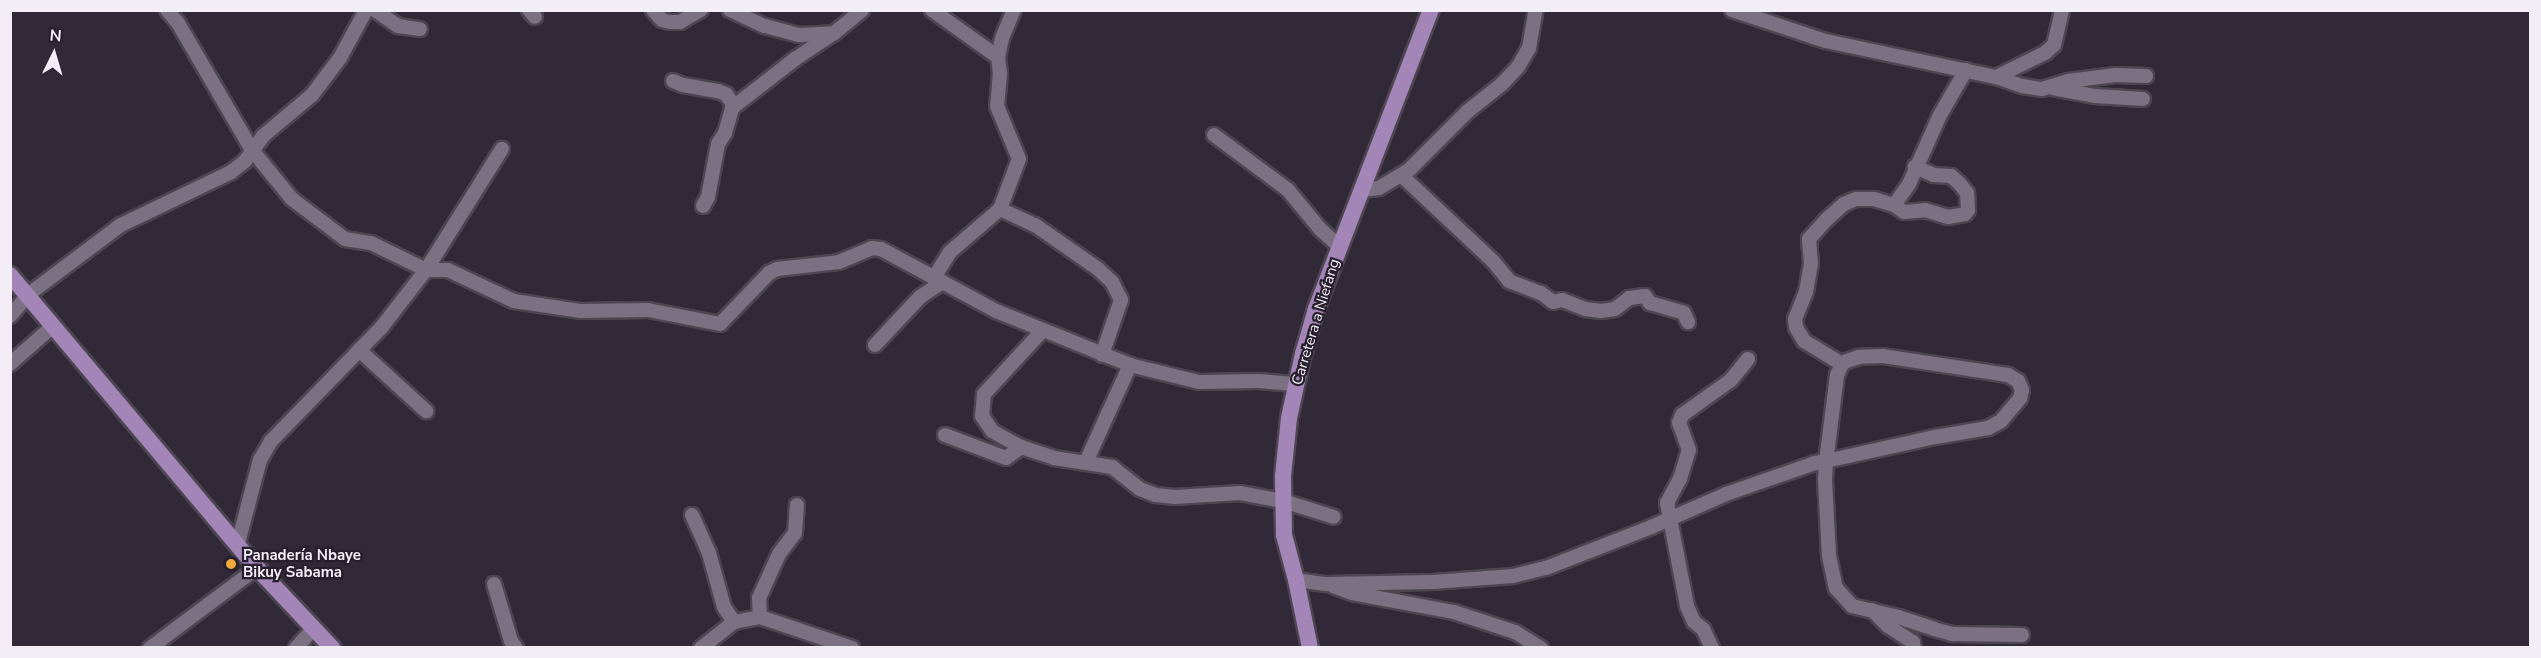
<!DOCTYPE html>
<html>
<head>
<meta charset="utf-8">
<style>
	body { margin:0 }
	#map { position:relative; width:2541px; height:658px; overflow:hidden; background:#312937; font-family:"Nunito Sans",sans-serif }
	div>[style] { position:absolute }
	.roads { filter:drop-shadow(2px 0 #4d4652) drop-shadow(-2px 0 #4d4652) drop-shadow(0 2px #4d4652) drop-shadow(0 -2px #4d4652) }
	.minor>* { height:14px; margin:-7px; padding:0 7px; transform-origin:7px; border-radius:7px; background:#7b7182 }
	.major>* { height:16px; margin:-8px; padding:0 8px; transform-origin:8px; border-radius:8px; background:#a385b7 }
	.dots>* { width:16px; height:16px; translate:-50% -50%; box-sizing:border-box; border:3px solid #271f2d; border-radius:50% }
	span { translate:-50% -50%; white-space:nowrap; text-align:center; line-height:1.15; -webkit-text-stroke:4.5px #271f2d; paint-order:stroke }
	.street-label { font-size:15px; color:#f2edf6 }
	.poi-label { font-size:15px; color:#f2edf6; font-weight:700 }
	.left { translate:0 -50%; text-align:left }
	.frame { position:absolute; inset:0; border:12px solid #f2edf6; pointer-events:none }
	.north { position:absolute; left:24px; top:24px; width:60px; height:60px; -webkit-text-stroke:4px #271f2d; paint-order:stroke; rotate:5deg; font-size:16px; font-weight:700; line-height:24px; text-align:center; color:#f2edf6 }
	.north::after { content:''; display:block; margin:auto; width:21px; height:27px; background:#f2edf6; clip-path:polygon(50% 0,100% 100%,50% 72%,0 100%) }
</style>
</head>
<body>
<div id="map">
	<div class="roads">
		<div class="minor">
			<i style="left:167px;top:10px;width:17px;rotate:50deg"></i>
			<i style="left:178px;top:23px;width:147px;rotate:59.8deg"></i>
			<i style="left:252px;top:150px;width:63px;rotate:50.8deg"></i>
			<i style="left:292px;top:199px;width:66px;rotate:37deg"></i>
			<i style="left:345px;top:239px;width:26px;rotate:9deg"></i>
			<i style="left:371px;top:243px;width:61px;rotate:26.1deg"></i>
			<i style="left:426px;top:270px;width:22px"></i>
			<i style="left:448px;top:270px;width:73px;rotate:25.2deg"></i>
			<i style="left:514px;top:301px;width:68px;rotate:8.5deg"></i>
			<i style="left:581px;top:311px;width:67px;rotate:-0.9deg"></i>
			<i style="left:648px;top:310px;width:73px;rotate:11deg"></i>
			<i style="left:720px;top:324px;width:71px;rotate:-46.1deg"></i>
			<i style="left:769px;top:273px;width:9px;rotate:-27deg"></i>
			<i style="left:777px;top:269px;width:62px;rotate:-6.4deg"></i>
			<i style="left:839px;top:262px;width:36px;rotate:-23deg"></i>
			<i style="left:872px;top:248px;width:9px;rotate:6deg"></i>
			<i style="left:881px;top:249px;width:131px;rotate:28.3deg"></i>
			<i style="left:996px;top:311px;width:144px;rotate:21.9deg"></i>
			<i style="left:1130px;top:365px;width:71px;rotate:13.8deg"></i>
			<i style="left:1199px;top:382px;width:60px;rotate:-1deg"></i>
			<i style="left:1259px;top:381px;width:37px;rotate:5deg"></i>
			<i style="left:375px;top:10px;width:28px;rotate:35deg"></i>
			<i style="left:398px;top:26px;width:22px;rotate:8deg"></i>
			<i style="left:529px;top:10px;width:9px;rotate:49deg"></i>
			<i style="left:653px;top:10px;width:13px;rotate:48deg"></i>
			<i style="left:662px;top:20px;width:8px;rotate:14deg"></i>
			<i style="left:670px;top:22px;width:10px"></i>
			<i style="left:680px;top:22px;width:24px;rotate:-30deg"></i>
			<i style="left:730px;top:10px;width:38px;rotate:25deg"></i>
			<i style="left:765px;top:26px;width:35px;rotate:15deg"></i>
			<i style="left:799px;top:35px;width:35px;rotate:-3deg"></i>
			<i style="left:834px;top:33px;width:36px;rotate:-39deg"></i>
			<i style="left:932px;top:10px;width:81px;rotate:35.5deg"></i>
			<i style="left:998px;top:57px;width:16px;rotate:83deg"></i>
			<i style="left:1000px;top:73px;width:33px;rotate:95deg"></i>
			<i style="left:997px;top:106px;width:57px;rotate:67.5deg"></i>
			<i style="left:1019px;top:159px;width:53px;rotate:110.8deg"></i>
			<i style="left:1000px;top:209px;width:66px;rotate:139.3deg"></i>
			<i style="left:950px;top:252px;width:31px;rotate:122deg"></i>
			<i style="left:1732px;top:10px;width:99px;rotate:18.3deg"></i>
			<i style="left:1826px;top:41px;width:174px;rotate:12deg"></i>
			<i style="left:1996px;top:77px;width:28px;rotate:19deg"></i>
			<i style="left:2022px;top:86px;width:20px;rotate:9deg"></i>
			<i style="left:2042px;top:89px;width:27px;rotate:-17deg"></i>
			<i style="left:2068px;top:81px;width:48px;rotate:-7.1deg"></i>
			<i style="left:2116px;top:75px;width:30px;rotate:2deg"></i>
			<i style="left:998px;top:57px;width:19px;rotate:-78deg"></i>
			<i style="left:1002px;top:38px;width:30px;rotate:-67deg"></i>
			<i style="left:1996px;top:77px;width:55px;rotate:-26.1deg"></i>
			<i style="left:2045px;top:53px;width:12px;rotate:-42deg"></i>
			<i style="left:2054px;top:45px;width:36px;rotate:-77deg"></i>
			<i style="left:673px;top:81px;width:11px;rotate:22deg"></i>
			<i style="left:683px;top:85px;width:36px;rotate:10deg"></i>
			<i style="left:718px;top:91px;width:9px;rotate:21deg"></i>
			<i style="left:726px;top:94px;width:14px;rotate:56deg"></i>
			<i style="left:2053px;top:88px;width:43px;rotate:10.8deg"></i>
			<i style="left:2095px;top:96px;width:48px;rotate:3.6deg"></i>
			<i style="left:1214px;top:135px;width:92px;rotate:36.6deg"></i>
			<i style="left:1288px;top:190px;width:50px;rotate:50.6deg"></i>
			<i style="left:1320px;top:229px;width:25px;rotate:42deg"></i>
			<i style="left:1401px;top:175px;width:126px;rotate:43.1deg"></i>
			<i style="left:1493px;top:261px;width:26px;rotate:51deg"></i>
			<i style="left:1509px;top:281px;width:34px;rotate:21deg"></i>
			<i style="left:1541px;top:293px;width:15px;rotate:37deg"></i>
			<i style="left:1553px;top:302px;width:9px;rotate:-13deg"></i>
			<i style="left:1562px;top:300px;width:25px;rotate:21deg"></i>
			<i style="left:1585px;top:309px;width:16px;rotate:7deg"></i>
			<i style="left:1601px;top:311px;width:14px;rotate:-8deg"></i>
			<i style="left:1615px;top:309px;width:18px;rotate:-38deg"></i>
			<i style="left:1629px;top:298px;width:16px;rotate:-7deg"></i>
			<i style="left:1645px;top:296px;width:9px;rotate:54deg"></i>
			<i style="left:1650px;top:303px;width:35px;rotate:16deg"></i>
			<i style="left:1684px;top:313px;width:10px;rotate:66deg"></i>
			<i style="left:1362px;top:190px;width:17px;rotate:-7deg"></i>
			<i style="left:1379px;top:188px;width:35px;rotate:-31deg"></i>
			<i style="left:1409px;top:170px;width:83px;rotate:-45deg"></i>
			<i style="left:1468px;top:111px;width:43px;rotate:-38.5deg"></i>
			<i style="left:1502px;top:84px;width:23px;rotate:-47deg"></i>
			<i style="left:1518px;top:67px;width:22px;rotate:-60deg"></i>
			<i style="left:1529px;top:48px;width:39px;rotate:-80deg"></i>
			<i style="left:1894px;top:205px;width:12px;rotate:35deg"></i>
			<i style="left:1904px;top:212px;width:21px;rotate:-5deg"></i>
			<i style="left:1925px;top:210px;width:24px;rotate:17deg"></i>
			<i style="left:1948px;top:217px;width:17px;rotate:-10deg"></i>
			<i style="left:1965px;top:214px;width:5px;rotate:-53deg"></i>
			<i style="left:1968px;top:210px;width:17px;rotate:-93deg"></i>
			<i style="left:1967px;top:193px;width:11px;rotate:-128deg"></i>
			<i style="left:1960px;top:184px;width:12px;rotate:-138deg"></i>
			<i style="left:1951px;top:176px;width:17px;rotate:-177deg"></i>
			<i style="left:1934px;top:175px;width:21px;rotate:-157deg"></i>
			<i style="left:703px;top:206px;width:10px;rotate:-61deg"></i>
			<i style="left:708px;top:197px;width:54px;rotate:-79.3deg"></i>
			<i style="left:718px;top:144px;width:13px;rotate:-58deg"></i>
			<i style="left:725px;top:133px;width:26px;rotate:-74deg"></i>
			<i style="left:732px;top:108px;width:80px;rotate:-37.9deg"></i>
			<i style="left:795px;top:59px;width:47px;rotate:-33.7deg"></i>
			<i style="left:1000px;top:209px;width:38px;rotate:25deg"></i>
			<i style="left:1035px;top:225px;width:77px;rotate:34.9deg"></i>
			<i style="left:1098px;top:269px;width:19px;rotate:43deg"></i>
			<i style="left:1112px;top:282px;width:20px;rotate:63deg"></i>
			<i style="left:1121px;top:300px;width:58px;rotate:109.1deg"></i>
			<i style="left:10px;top:316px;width:29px;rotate:-49deg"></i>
			<i style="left:29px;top:294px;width:115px;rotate:-36.9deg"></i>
			<i style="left:121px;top:225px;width:122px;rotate:-25.7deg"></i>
			<i style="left:231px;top:172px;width:18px;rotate:-38deg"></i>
			<i style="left:245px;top:161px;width:31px;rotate:-54deg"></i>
			<i style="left:263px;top:136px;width:64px;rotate:-39.9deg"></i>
			<i style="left:312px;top:95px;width:46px;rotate:-52.9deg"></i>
			<i style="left:340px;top:58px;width:55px;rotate:-61.6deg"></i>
			<i style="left:1042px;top:331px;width:86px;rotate:132.6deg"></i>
			<i style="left:984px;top:394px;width:22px;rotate:95deg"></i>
			<i style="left:982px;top:416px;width:18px;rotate:56deg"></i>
			<i style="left:992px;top:431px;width:33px;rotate:29deg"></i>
			<i style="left:1021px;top:447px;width:35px;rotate:18deg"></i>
			<i style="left:1054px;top:458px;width:59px;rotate:8.8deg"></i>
			<i style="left:1112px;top:467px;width:36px;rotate:38deg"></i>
			<i style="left:1140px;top:489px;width:17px;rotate:21deg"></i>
			<i style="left:1156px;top:495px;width:19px;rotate:6deg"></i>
			<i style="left:1175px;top:497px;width:65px;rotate:-3.5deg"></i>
			<i style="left:1240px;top:493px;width:44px;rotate:10.5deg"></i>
			<i style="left:1283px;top:501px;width:53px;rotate:17.4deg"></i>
			<i style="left:875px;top:345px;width:66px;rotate:-46.8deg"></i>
			<i style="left:920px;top:297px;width:27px;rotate:-34deg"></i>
			<i style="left:359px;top:350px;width:91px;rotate:42.3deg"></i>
			<i style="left:10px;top:364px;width:57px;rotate:-41.5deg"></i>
			<i style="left:1842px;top:364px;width:44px;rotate:-148.8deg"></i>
			<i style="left:1804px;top:341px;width:16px;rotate:-120deg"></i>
			<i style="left:1796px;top:327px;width:8px;rotate:-97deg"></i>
			<i style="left:1795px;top:319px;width:29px;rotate:-68deg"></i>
			<i style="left:1806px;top:292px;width:29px;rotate:-80deg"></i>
			<i style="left:1811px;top:263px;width:24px;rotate:-95deg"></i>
			<i style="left:1809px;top:239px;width:25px;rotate:-48deg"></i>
			<i style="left:1826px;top:220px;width:24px;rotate:-42deg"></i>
			<i style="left:1844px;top:204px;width:13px;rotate:-23deg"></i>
			<i style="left:1856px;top:199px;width:18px"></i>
			<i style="left:1874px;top:199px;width:21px;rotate:17deg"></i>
			<i style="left:1894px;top:205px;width:26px;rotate:-54deg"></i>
			<i style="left:1909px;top:184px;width:76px;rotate:-65.8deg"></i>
			<i style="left:1940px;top:115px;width:52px;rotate:-60deg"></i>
			<i style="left:945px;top:435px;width:65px;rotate:20.7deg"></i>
			<i style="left:1006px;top:458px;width:19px;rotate:-36deg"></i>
			<i style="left:1086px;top:462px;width:107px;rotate:-65.6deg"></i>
			<i style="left:692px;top:515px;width:42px;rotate:65.9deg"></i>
			<i style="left:709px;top:553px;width:56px;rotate:74.5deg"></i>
			<i style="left:724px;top:607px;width:18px;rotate:56deg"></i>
			<i style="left:238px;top:543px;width:86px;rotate:-75.2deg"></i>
			<i style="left:260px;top:460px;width:22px;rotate:-60deg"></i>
			<i style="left:271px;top:441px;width:158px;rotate:-45.8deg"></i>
			<i style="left:381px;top:328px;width:73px;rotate:-52.2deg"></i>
			<i style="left:426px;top:270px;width:143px;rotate:-57.9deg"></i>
			<i style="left:1296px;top:580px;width:30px;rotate:8deg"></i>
			<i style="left:1326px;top:584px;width:107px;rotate:-1.1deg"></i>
			<i style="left:1433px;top:582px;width:80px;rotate:-4.3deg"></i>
			<i style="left:1513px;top:576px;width:34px;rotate:-14deg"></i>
			<i style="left:1546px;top:568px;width:113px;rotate:-21.3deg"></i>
			<i style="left:1651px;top:527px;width:82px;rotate:-23.7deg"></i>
			<i style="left:1726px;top:494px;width:94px;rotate:-19.2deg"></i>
			<i style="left:1815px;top:463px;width:11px;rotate:-10deg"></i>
			<i style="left:1826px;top:461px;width:112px;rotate:-12.4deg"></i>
			<i style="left:1935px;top:437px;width:54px;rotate:-9.6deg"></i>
			<i style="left:1988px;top:428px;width:15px;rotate:-28deg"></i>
			<i style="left:2001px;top:421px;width:30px;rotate:-50deg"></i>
			<i style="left:2020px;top:398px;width:8px;rotate:-76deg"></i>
			<i style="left:2022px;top:390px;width:10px;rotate:-114deg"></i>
			<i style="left:2018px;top:381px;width:12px;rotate:-149deg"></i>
			<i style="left:2008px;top:375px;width:126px;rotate:-171.4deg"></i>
			<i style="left:1883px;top:356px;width:24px;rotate:178deg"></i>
			<i style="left:1859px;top:357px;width:13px;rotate:162deg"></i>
			<i style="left:1847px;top:361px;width:6px;rotate:149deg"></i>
			<i style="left:1842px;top:364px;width:12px;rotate:114deg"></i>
			<i style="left:1837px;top:375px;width:72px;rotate:97.2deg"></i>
			<i style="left:1828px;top:446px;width:15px;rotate:98deg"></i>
			<i style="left:1826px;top:461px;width:19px;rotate:93deg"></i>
			<i style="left:1825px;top:480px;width:76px;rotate:87deg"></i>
			<i style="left:1829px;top:556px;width:33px;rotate:78deg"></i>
			<i style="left:1836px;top:588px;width:24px;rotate:48deg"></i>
			<i style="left:1852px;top:606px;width:47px;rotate:13.4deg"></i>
			<i style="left:1898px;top:617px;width:38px;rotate:18deg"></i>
			<i style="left:1934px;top:629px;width:20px;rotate:15deg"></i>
			<i style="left:1953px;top:634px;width:69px;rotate:0.8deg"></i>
			<i style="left:494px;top:584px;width:59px;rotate:73.4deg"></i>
			<i style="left:511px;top:641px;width:9px;rotate:54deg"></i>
			<i style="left:1333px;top:586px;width:20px;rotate:20deg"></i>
			<i style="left:1352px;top:593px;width:104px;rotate:10.6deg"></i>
			<i style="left:1454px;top:612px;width:64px;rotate:18.2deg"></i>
			<i style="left:1515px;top:632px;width:31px;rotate:32deg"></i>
			<i style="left:1872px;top:610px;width:23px;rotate:45deg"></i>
			<i style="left:1888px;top:626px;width:30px;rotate:33deg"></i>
			<i style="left:1913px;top:642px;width:6px;rotate:81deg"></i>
			<i style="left:760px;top:617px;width:19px;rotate:-93deg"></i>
			<i style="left:759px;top:598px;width:48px;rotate:-65.6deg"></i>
			<i style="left:779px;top:554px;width:26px;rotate:-53deg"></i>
			<i style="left:795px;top:533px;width:28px;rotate:-86deg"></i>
			<i style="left:150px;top:648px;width:134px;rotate:-36.8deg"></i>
			<i style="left:296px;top:648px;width:25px;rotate:-48deg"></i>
			<i style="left:701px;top:648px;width:42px;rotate:-38.2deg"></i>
			<i style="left:734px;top:622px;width:26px;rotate:-11deg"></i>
			<i style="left:760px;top:617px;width:97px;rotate:18.6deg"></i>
			<i style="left:1712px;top:648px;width:21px;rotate:-115deg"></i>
			<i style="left:1703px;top:629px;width:11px;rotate:-142deg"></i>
			<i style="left:1694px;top:622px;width:17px;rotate:-114deg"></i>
			<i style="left:1687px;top:606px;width:105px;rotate:-101deg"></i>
			<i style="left:1667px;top:503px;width:27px;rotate:-62deg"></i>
			<i style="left:1680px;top:479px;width:30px;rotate:-73deg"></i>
			<i style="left:1689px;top:450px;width:29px;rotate:-110deg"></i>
			<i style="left:1679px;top:423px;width:9px;rotate:-69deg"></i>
			<i style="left:1682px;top:415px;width:60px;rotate:-35.5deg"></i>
			<i style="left:1731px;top:380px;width:27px;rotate:-51deg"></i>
		</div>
		<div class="major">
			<i style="left:10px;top:275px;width:383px;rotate:49.9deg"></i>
			<i style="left:257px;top:568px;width:110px;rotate:46.8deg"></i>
			<i style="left:1310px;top:648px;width:69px;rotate:-101.6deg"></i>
			<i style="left:1296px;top:580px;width:47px;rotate:-104.9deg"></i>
			<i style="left:1284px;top:535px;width:59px;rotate:-91deg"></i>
			<i style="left:1283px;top:476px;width:58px;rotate:-84.1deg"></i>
			<i style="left:1289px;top:418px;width:66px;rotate:-77.7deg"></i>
			<i style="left:1303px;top:354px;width:47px;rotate:-73.9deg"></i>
			<i style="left:1316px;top:309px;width:320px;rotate:-69deg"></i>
		</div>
	</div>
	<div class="dots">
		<i style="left:231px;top:564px;background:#eea83c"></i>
	</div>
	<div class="street-label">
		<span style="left:1316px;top:322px;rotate:-73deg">Carretera a Niefang</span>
	</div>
	<div class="poi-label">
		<span class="left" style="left:243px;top:564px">Panadería Nbaye<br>Bikuy Sabama</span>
	</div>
	<div class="frame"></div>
	<div class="north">N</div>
</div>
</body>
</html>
